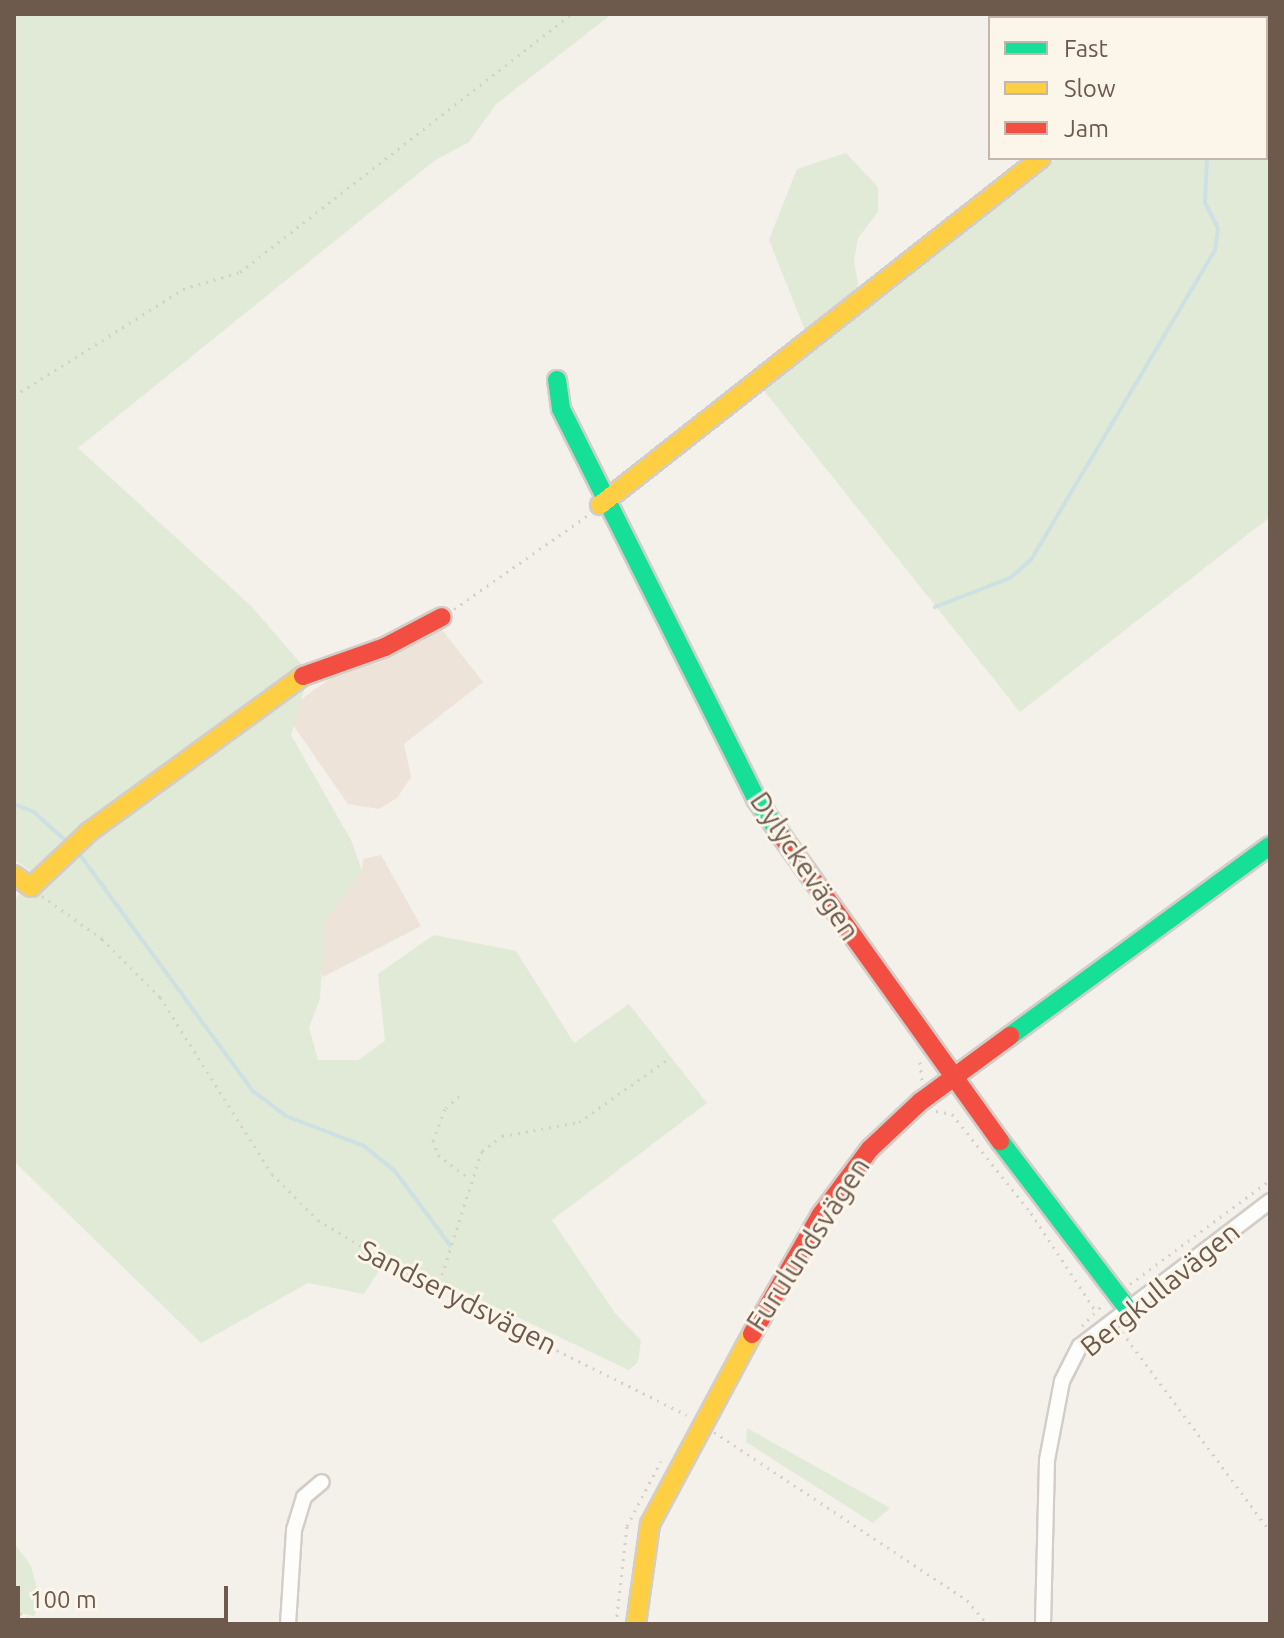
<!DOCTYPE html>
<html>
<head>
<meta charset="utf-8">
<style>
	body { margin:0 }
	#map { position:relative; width:1284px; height:1638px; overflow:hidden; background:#f4f0ea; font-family:Ubuntu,sans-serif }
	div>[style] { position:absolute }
	.residential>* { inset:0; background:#ede3d8 }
	.green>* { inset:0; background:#e1ead6 }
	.stream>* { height:4px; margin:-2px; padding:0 2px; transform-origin:2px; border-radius:2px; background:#cde1e3 }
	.path>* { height:3px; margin-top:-1.5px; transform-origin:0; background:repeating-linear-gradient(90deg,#d6cfcb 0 2px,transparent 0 8px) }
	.roads { filter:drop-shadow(2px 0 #d3cdc8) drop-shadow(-2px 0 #d3cdc8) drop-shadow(0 2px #d3cdc8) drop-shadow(0 -2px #d3cdc8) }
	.street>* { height:14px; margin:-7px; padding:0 7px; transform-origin:7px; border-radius:7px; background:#fdfdfc }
	.fast>* { height:18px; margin:-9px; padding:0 9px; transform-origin:9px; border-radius:9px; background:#16e098 }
	.slow>* { height:18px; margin:-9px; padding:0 9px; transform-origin:9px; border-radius:9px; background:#ffcf43 }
	.jam>* { height:18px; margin:-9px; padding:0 9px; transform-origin:9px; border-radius:9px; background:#f24e42 }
	span { translate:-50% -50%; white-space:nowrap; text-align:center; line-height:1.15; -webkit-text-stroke:6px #fcf5ea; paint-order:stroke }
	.street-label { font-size:28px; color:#6e594d }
	.frame { position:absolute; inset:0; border:16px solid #6e594d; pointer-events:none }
	.legend { position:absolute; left:988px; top:16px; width:280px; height:144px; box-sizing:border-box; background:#fcf5ea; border:2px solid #c3b7ab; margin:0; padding:10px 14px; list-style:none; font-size:24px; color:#6e594d }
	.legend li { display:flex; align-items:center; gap:16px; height:40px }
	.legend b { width:40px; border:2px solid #c3b7ab }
	.scale { position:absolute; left:16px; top:1586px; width:212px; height:36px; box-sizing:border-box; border:4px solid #6e594d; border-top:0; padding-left:10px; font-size:24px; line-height:28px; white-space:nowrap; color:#6e594d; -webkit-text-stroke:6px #fcf5ea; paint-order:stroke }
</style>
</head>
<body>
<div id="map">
	<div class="residential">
		<i style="clip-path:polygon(439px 626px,483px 682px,404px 744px,411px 777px,397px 798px,379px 809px,348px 804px,284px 712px,346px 667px)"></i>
		<i style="clip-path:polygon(381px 855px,421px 926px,323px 977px,301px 915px,362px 871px,363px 859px)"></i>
	</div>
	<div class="green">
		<i style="clip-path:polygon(14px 14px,612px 14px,496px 104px,469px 142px,434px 161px,78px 448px,251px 606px,309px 673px,291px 735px,352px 842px,362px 871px,325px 920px,320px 998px,309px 1028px,318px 1060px,358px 1060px,385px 1041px,378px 974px,434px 935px,516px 951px,574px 1043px,629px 1004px,707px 1103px,552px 1220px,615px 1313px,641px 1340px,638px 1362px,629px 1370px,388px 1256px,364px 1294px,308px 1283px,201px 1343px,14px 1161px,14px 902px,32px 872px,14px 859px)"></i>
		<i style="clip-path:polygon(1174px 14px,1270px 14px,1270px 517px,1020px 712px,761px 387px,1057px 158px,1266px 158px,1266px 18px)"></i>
		<i style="clip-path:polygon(846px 153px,878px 187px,878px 212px,858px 238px,854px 261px,860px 294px,807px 335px,769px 240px,797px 169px)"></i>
		<i style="clip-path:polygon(747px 1428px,890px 1508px,873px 1523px,746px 1442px)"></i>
		<i style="clip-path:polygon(14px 1543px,31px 1566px,40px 1600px,34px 1616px,14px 1611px)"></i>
	</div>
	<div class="stream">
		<i style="left:1247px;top:18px;width:4px;rotate:-63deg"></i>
		<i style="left:935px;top:607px;width:80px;rotate:-21.1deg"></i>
		<i style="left:1010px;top:578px;width:28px;rotate:-41deg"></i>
		<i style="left:1031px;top:560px;width:360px;rotate:-59.3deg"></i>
		<i style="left:1215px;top:250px;width:22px;rotate:-82deg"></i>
		<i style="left:1218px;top:228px;width:29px;rotate:-117deg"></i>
		<i style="left:1205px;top:202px;width:44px;rotate:-87.4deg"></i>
		<i style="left:14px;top:804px;width:22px;rotate:22deg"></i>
		<i style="left:34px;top:812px;width:42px;rotate:42.1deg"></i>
		<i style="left:80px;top:855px;width:293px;rotate:53.8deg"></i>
		<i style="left:253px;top:1091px;width:41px;rotate:37.1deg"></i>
		<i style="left:286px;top:1116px;width:84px;rotate:21deg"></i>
		<i style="left:364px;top:1146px;width:38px;rotate:39deg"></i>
		<i style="left:394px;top:1170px;width:94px;rotate:53.3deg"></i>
	</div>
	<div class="path">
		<i style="left:14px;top:396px;width:200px;rotate:-32.3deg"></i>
		<i style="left:183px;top:289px;width:59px;rotate:-16.6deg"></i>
		<i style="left:240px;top:272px;width:420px;rotate:-37.9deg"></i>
		<i style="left:454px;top:609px;width:164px;rotate:-35deg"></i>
		<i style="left:42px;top:896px;width:74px;rotate:35.6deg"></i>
		<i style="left:102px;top:939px;width:82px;rotate:45deg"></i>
		<i style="left:160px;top:997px;width:209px;rotate:57.7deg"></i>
		<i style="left:272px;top:1174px;width:65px;rotate:45deg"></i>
		<i style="left:318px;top:1220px;width:128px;rotate:31deg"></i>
		<i style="left:428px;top:1286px;width:289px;rotate:26.5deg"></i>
		<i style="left:920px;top:1062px;width:20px;rotate:84deg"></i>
		<i style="left:459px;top:1096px;width:19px;rotate:137deg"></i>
		<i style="left:445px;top:1109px;width:33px;rotate:111deg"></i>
		<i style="left:433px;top:1140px;width:16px;rotate:72deg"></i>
		<i style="left:438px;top:1155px;width:40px;rotate:37deg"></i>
		<i style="left:936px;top:1111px;width:16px;rotate:11deg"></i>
		<i style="left:952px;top:1114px;width:127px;rotate:51.4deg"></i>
		<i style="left:1031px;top:1213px;width:116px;rotate:56.6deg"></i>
		<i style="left:1130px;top:1284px;width:174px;rotate:-36.6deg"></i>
		<i style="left:437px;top:1290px;width:146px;rotate:-72.1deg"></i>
		<i style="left:482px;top:1151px;width:25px;rotate:-37deg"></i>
		<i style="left:502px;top:1136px;width:78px;rotate:-10.3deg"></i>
		<i style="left:579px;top:1122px;width:108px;rotate:-35.2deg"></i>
		<i style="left:1082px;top:1326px;width:32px;rotate:-46deg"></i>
		<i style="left:1122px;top:1332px;width:248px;rotate:53.4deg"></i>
		<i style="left:714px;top:1432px;width:304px;rotate:33.6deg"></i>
		<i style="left:967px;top:1600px;width:31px;rotate:50deg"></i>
		<i style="left:14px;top:1608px;width:26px;rotate:39deg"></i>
		<i style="left:616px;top:1624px;width:99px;rotate:-83.6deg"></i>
		<i style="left:627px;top:1526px;width:73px;rotate:-62.4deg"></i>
	</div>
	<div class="roads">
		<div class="street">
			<i style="left:1266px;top:73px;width:4px;rotate:-14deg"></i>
			<i style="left:288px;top:1624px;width:94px;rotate:-86.3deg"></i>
			<i style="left:294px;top:1530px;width:34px;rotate:-73deg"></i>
			<i style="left:304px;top:1497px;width:23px;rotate:-40deg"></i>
			<i style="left:1043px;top:1624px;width:164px;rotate:-88.6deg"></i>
			<i style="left:1047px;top:1460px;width:80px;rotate:-79.2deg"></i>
			<i style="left:1062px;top:1381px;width:39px;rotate:-63deg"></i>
			<i style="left:1080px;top:1346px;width:239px;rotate:-37.3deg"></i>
		</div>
		<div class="fast">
			<i style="left:557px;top:380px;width:29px;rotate:82deg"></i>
			<i style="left:561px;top:409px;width:436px;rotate:63.4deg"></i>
			<i style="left:756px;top:799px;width:47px;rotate:55.3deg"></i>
			<i style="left:1010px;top:1036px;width:322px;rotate:-36.2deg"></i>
			<i style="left:1000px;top:1141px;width:211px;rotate:52.7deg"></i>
		</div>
		<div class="slow">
			<i style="left:600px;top:505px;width:561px;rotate:-38.2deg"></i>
			<i style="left:14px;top:875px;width:21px;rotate:35deg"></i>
			<i style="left:31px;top:887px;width:80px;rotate:-43.5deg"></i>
			<i style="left:89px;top:832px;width:265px;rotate:-36.1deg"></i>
			<i style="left:636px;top:1624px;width:101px;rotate:-82deg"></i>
			<i style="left:650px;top:1524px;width:216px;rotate:-61.8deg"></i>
		</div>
		<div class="jam">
			<i style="left:303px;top:676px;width:87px;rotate:-19.5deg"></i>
			<i style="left:385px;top:647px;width:64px;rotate:-27.8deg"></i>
			<i style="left:783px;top:838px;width:373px;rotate:54.4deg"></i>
			<i style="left:752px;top:1334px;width:136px;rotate:-60deg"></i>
			<i style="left:820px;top:1216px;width:84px;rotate:-53.3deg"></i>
			<i style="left:870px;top:1149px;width:69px;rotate:-43.2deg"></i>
			<i style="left:920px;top:1102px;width:112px;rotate:-36.3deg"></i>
		</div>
	</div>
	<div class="street-label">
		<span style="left:805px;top:866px;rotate:56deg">Dylyckevägen</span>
		<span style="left:808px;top:1244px;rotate:-57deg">Furulundsvägen</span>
		<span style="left:1160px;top:1289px;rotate:-39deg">Bergkullavägen</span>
		<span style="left:458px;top:1297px;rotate:27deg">Sandserydsvägen</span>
	</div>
	<div class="frame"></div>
	<ul class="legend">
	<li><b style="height:10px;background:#16e098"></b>Fast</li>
	<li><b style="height:10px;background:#ffcf43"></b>Slow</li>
	<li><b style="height:10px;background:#f24e42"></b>Jam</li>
	</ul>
	<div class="scale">100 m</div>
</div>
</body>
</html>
